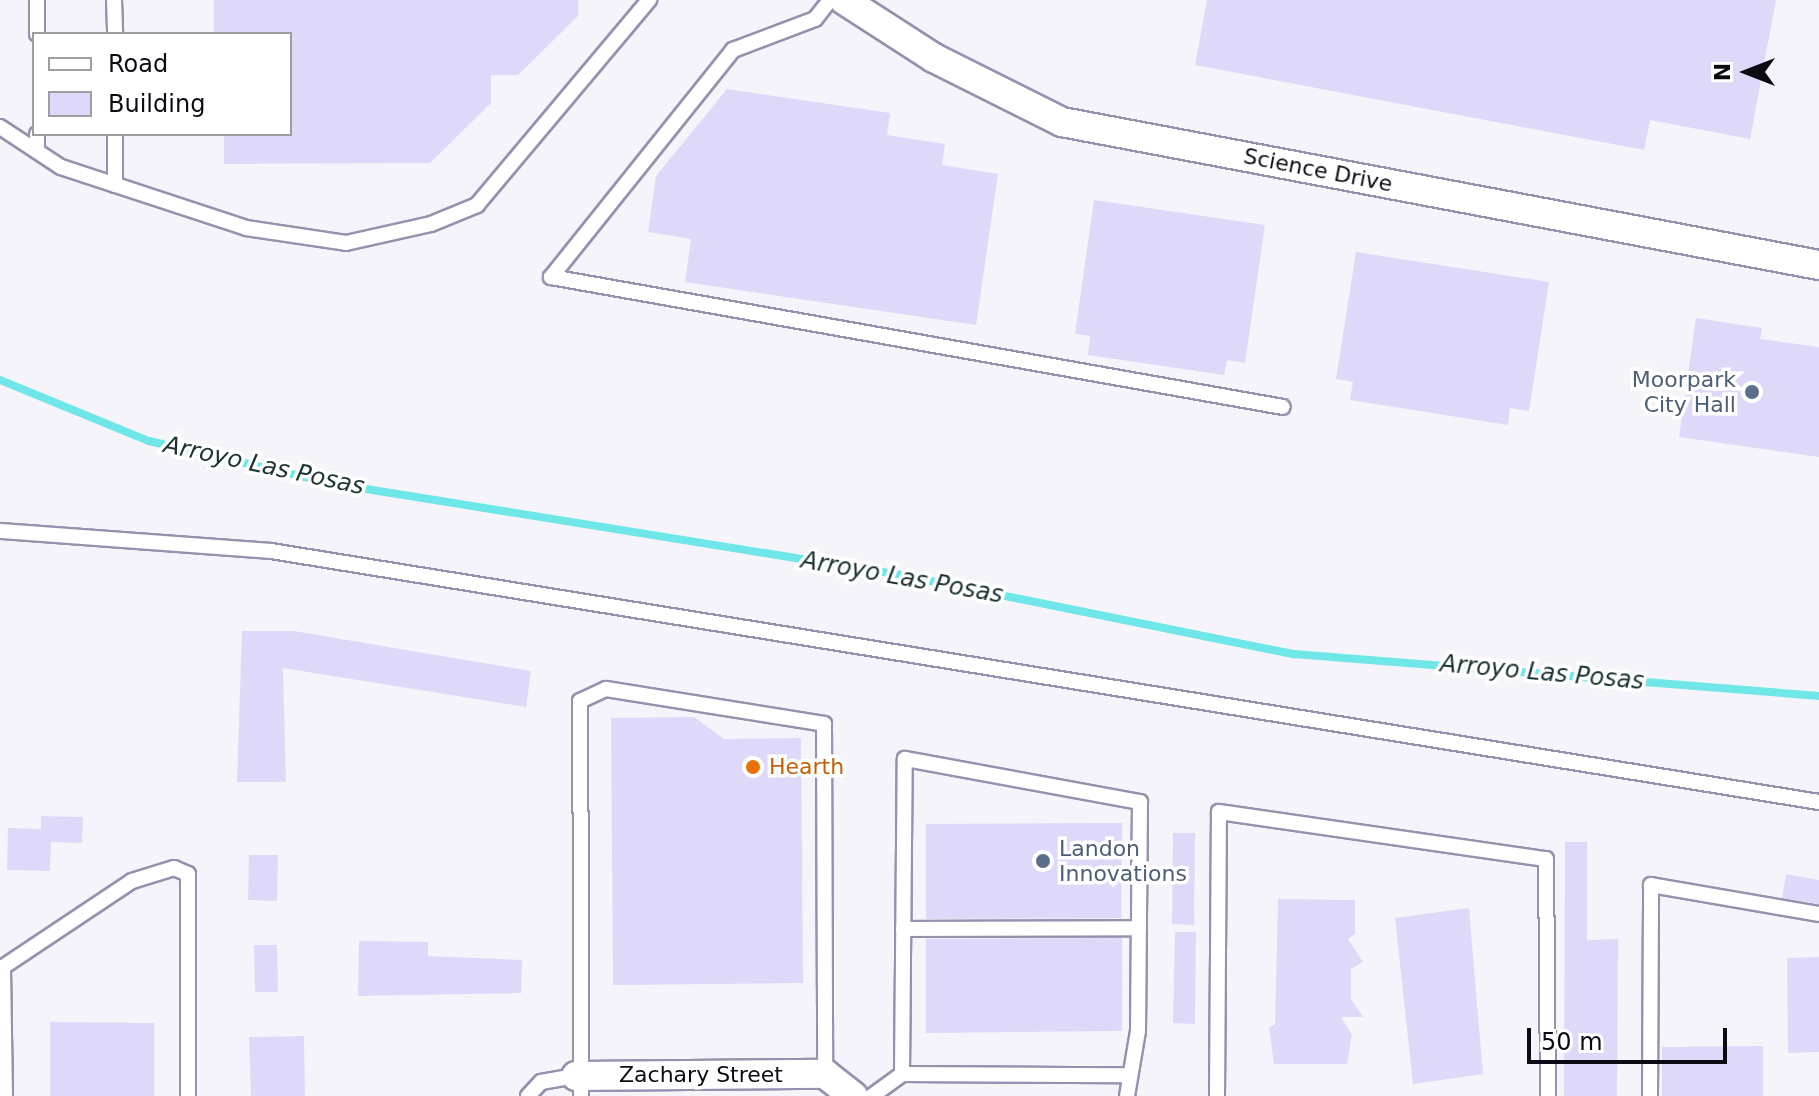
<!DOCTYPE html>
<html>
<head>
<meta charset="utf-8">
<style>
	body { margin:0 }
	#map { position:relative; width:1819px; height:1096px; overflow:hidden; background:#f5f4fa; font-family:"DejaVu Sans",sans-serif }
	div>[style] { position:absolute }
	.stream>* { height:8px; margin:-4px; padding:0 4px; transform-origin:4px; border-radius:4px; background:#6fe6e7 }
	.building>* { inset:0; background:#ded9f8 }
	.roads { filter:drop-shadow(2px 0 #9691ad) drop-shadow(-2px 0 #9691ad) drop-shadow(0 2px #9691ad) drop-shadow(0 -2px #9691ad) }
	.service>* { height:14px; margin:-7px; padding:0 7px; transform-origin:7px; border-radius:7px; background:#fff }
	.minor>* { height:28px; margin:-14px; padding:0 14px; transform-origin:14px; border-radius:14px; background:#fff }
	.dots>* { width:22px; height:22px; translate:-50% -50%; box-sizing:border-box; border:4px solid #fff; border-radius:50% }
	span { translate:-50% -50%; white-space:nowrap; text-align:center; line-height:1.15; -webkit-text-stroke:7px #fff; paint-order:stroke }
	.street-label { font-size:22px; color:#0c0a14 }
	.service-label { font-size:22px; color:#4e5e75 }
	.right { translate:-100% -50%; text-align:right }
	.left { translate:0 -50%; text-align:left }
	.food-label { font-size:22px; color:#c56008 }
	.water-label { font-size:24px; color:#1d3232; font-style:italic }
	.legend { position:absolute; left:32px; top:32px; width:260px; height:104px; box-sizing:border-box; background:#fff; border:2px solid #9e9da1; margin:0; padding:10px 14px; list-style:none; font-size:24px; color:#0c0a14 }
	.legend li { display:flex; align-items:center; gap:16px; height:40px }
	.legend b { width:40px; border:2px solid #9e9da1 }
	.north { position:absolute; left:1707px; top:32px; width:80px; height:80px; -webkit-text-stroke:6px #fff; paint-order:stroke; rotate:270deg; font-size:22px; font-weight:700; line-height:32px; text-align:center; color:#0c0a14 }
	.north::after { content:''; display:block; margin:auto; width:28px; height:36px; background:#0c0a14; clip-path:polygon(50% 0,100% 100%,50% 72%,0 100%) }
	.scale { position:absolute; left:1527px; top:1028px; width:200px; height:36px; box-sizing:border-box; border:4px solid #0c0a14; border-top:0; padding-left:10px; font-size:24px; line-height:28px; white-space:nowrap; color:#0c0a14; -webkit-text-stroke:6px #fff; paint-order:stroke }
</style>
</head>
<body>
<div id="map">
	<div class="stream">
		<i style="left:0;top:380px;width:161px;rotate:22.3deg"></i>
		<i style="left:149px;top:441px;width:191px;rotate:13deg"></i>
		<i style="left:335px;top:484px;width:573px;rotate:9.13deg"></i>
		<i style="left:901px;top:575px;width:401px;rotate:11.4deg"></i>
		<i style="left:1294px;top:654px;width:527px;rotate:4.57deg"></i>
	</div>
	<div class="building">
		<i style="clip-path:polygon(214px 0,578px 0,578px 16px,518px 75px,491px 75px,491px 103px,430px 163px,224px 164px,224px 134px,290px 134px,290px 34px,214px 34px)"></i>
		<i style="clip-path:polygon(1207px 0,1776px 0,1750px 139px,1650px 120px,1644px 150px,1195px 65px)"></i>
		<i style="clip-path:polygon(727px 89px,890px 113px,887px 135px,945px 144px,942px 165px,998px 174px,976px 325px,685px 282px,691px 239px,648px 232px,656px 176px)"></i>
		<i style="clip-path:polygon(1094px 200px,1265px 225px,1245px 363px,1227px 360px,1224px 375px,1088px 355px,1090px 336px,1075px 334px)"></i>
		<i style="clip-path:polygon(1356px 252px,1549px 282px,1529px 411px,1510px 408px,1508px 425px,1350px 400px,1353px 382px,1336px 379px)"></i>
		<i style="clip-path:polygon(1696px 318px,1762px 328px,1760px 339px,1819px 347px,1819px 457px,1679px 437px)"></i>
		<i style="clip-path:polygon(242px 631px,294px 631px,531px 671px,526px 707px,283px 668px,286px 782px,237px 782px)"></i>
		<i style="clip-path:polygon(694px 717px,724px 739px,801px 738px,803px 983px,613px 985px,611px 718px)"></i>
		<i style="clip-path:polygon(41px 816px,83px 817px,82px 843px,51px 842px,50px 871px,7px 870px,8px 828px,41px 829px)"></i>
		<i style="clip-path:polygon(1122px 823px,1121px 918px,926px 919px,926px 824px)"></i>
		<i style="clip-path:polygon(1173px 833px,1195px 833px,1194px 925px,1172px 924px)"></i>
		<i style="clip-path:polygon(1565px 842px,1587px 842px,1587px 940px,1618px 939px,1617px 1096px,1564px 1096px)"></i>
		<i style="clip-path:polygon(249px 855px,278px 855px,277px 901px,248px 900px)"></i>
		<i style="clip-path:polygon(1786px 874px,1819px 880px,1819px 904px,1782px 898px)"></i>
		<i style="clip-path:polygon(1278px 899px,1355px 900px,1355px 934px,1348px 939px,1363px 962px,1351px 969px,1351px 999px,1363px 1017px,1341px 1017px,1352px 1035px,1347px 1064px,1274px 1064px,1269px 1028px,1275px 1024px)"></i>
		<i style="clip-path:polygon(1469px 908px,1483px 1074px,1413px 1084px,1395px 918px)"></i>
		<i style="clip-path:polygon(1175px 932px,1196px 932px,1195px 1024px,1173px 1023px)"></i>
		<i style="clip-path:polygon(1122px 938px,1122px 1031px,926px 1033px,926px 939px)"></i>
		<i style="clip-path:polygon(359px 941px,428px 942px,428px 956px,522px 960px,521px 993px,358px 996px)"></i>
		<i style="clip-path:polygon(254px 945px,277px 945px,278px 992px,255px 992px)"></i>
		<i style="clip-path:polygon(1819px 957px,1819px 1052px,1788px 1053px,1787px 958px)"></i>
		<i style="clip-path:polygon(50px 1022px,154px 1023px,154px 1096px,50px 1096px)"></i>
		<i style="clip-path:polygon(304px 1036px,305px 1096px,251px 1096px,249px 1037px)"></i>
		<i style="clip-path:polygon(1763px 1046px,1763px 1096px,1662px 1096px,1662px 1047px)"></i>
	</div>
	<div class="roads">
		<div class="service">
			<i style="left:37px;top:0;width:34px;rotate:90deg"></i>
			<i style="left:114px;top:0;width:34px;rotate:88deg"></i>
			<i style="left:830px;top:0;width:24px;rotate:128deg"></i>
			<i style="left:815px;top:19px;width:88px;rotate:159.3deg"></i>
			<i style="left:733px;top:50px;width:291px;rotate:128.7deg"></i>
			<i style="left:551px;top:277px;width:743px;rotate:10.07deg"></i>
			<i style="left:0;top:127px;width:73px;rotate:33.3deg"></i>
			<i style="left:61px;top:167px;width:195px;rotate:18.2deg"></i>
			<i style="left:246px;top:228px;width:101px;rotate:8.5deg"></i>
			<i style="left:346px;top:243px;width:87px;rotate:-12.6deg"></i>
			<i style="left:431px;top:224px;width:50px;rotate:-22.4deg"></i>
			<i style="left:477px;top:205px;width:268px;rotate:-50deg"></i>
			<i style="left:37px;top:134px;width:17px;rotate:90deg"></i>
			<i style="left:115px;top:134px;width:51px;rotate:90deg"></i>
			<i style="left:0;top:531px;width:272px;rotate:4.2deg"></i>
			<i style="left:271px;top:551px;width:1568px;rotate:9.21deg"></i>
			<i style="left:903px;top:929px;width:236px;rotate:-0.2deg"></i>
			<i style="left:902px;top:1074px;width:315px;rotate:-89.5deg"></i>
			<i style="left:905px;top:759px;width:239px;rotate:10.4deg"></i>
			<i style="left:1140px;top:802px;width:229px;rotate:90.5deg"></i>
			<i style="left:1138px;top:1031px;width:66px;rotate:99.6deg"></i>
			<i style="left:5px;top:1096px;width:129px;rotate:-90.9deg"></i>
			<i style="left:3px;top:967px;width:155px;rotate:-33.7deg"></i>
			<i style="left:132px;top:881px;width:44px;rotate:-17.2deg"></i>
			<i style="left:174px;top:868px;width:15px;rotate:23deg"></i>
			<i style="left:188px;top:874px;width:222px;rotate:90deg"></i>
			<i style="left:528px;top:1096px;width:19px;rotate:-47deg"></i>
			<i style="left:541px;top:1082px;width:36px;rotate:-10deg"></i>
			<i style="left:581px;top:1096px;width:395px;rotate:-90.1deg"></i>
			<i style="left:580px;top:701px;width:29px;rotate:-25deg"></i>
			<i style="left:606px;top:689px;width:221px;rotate:9.1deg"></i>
			<i style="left:824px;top:724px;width:350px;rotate:89.8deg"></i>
			<i style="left:872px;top:1096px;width:37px;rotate:-36deg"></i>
			<i style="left:902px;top:1074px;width:225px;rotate:0.3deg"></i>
			<i style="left:1217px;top:1096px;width:284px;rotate:-89.6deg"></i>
			<i style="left:1219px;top:812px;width:330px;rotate:8.2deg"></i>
			<i style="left:1546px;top:859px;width:237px;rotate:89.5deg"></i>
			<i style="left:1650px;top:1096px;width:211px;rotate:-89.7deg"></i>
			<i style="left:1651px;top:885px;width:170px;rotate:9.8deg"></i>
		</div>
		<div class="minor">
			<i style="left:844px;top:0;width:107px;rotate:32.8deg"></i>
			<i style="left:934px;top:58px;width:143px;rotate:26.6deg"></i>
			<i style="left:1062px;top:122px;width:770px;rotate:10.7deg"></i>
			<i style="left:576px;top:1076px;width:249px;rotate:-0.5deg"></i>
			<i style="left:825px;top:1074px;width:36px;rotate:38deg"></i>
		</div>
	</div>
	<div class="dots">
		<i style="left:1752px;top:392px;background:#5c6f8a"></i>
		<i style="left:753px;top:767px;background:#e8710a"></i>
		<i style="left:1043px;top:861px;background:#5c6f8a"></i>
	</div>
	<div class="street-label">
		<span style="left:1318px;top:170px;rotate:11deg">Science Drive</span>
		<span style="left:701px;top:1075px">Zachary Street</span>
	</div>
	<div class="service-label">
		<span class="right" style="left:1736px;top:392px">Moorpark<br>City Hall</span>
		<span class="left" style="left:1059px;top:861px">Landon<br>Innovations</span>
	</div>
	<div class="food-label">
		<span class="left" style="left:769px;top:767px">Hearth</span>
	</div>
	<div class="water-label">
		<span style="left:264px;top:466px;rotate:12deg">Arroyo Las Posas</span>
		<span style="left:902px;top:578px;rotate:10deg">Arroyo Las Posas</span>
		<span style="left:1542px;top:673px;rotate:5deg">Arroyo Las Posas</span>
	</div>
	<ul class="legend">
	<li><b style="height:10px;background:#fff"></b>Road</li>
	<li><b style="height:22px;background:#ded9f8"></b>Building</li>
	</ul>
	<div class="north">N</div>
	<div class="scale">50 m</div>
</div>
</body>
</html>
